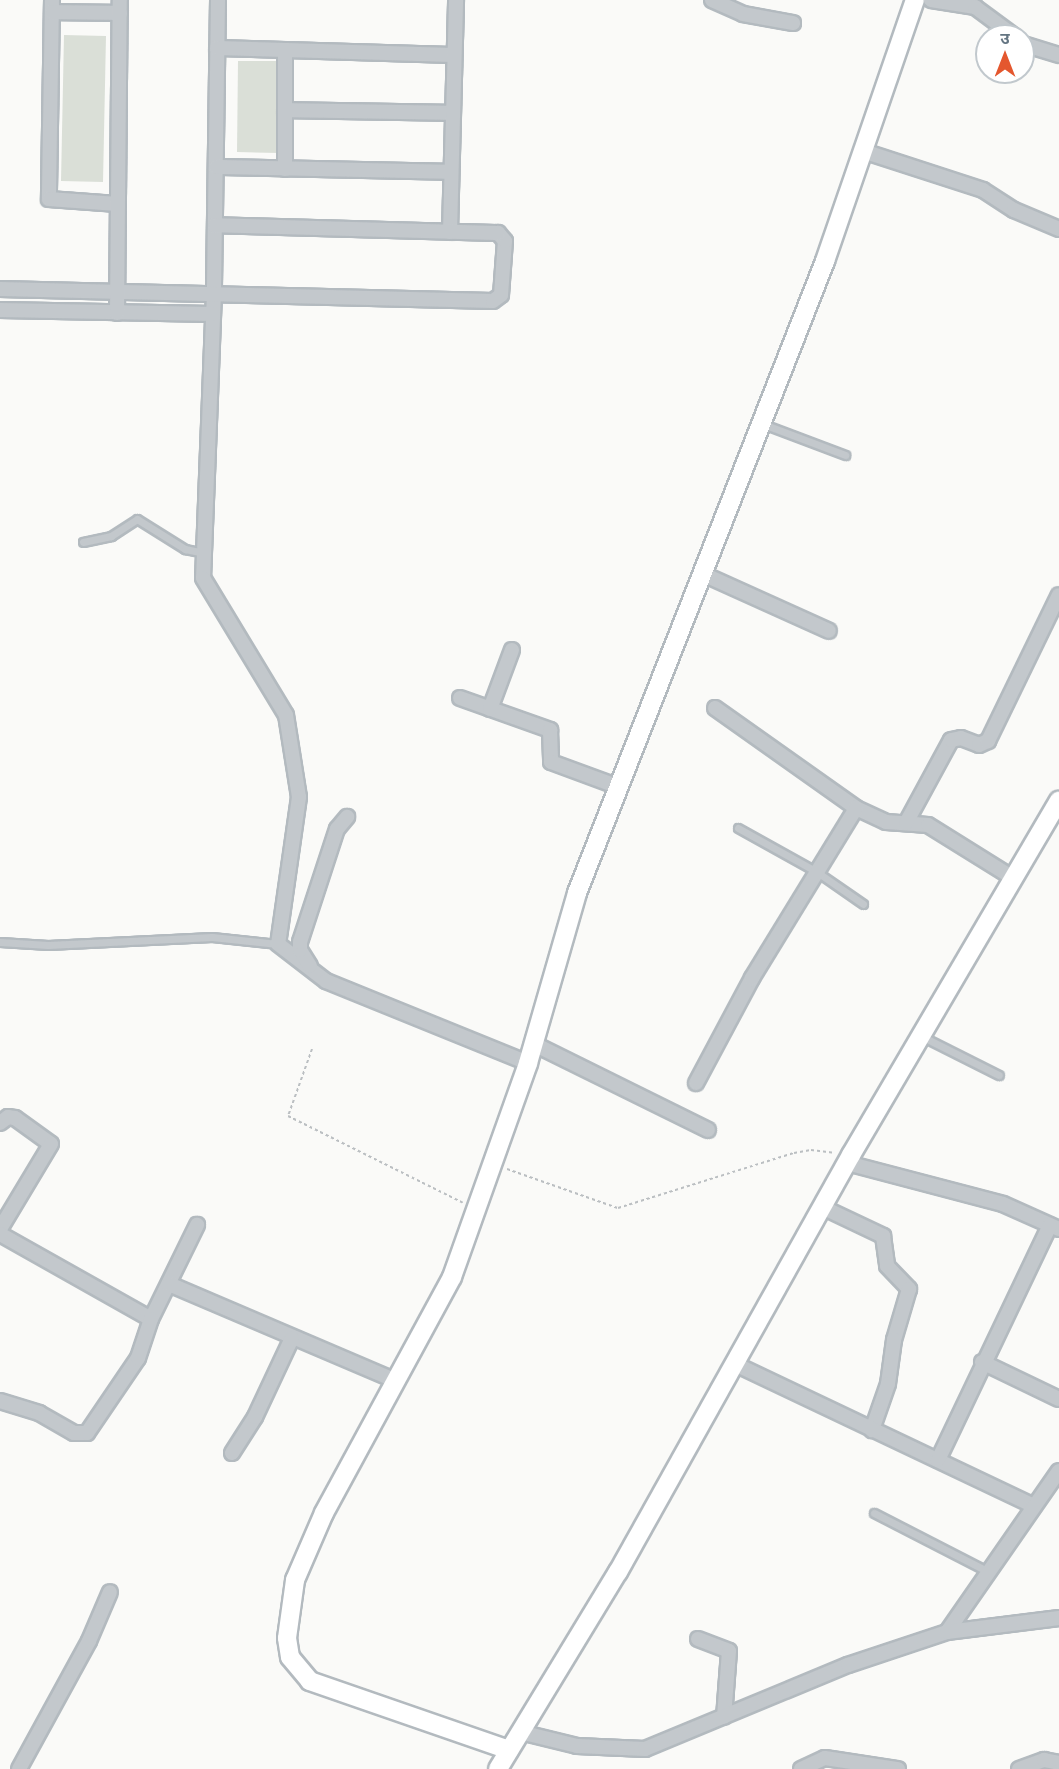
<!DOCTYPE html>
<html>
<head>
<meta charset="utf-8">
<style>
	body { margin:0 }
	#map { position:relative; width:1059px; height:1769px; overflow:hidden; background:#fafaf8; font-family:Commissioner,"Noto Sans Devanagari",sans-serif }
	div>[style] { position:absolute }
	.green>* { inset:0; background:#dadfd7 }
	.path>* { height:2px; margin-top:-1px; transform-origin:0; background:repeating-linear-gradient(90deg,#bbbfc2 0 3px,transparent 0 6px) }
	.roads { filter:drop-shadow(2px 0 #b3babf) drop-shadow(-2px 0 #b3babf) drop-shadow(0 2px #b3babf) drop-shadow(0 -2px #b3babf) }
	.lane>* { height:7px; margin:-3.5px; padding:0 3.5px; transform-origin:3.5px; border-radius:3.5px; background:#c3c8cc }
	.street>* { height:14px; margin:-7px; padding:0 7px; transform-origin:7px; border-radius:7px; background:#c3c8cc }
	.secondary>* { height:18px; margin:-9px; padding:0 9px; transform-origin:9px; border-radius:9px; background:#fff }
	span { translate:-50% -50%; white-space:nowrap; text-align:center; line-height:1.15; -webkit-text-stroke:6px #fff; paint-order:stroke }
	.north { position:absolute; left:975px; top:24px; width:60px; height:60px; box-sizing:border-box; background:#fff; border:2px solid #c1c8cd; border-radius:50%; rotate:0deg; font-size:16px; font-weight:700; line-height:24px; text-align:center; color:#657683 }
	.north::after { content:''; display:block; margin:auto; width:21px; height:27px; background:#e4572e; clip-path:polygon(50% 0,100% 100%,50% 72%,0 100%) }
</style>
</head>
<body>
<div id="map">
	<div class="green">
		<i style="clip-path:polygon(64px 35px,106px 36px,103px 182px,61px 181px)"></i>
		<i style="clip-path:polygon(238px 61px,279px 61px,279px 153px,237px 152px)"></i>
	</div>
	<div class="path">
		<i style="left:312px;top:1049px;width:71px;rotate:109.7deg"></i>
		<i style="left:288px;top:1116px;width:195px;rotate:26.4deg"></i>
		<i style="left:507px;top:1169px;width:118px;rotate:19.4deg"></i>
		<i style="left:618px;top:1208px;width:184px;rotate:-17.4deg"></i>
		<i style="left:794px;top:1153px;width:17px;rotate:-10deg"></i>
		<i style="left:811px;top:1150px;width:23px;rotate:7deg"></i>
	</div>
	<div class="roads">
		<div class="lane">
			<i style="left:763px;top:424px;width:88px;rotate:20.7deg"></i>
			<i style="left:83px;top:542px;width:29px;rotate:-12deg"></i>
			<i style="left:111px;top:536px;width:31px;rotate:-33deg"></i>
			<i style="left:137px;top:519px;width:57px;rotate:32deg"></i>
			<i style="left:185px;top:549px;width:19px;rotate:12deg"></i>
			<i style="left:738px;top:828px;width:90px;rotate:29.1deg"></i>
			<i style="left:817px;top:872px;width:56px;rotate:34.8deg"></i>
			<i style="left:0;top:942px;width:48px;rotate:3.6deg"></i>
			<i style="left:48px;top:945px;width:164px;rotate:-2.8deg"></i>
			<i style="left:212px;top:937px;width:66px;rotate:6.1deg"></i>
			<i style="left:921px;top:1036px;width:87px;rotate:26.6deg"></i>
			<i style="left:874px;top:1513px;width:127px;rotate:27.2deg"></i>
		</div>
		<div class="street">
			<i style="left:52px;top:0;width:199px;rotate:90.9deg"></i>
			<i style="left:49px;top:199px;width:68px;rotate:4.2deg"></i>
			<i style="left:218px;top:0;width:293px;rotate:90.8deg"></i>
			<i style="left:214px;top:293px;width:285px;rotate:92.2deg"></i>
			<i style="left:203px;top:578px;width:160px;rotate:58.8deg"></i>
			<i style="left:286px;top:715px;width:83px;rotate:81deg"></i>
			<i style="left:299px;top:797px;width:148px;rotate:98.1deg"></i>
			<i style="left:278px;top:944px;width:61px;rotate:37.6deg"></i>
			<i style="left:326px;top:981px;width:218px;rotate:22.1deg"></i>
			<i style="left:712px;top:0;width:34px;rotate:24deg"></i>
			<i style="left:743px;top:14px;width:51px;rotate:10.2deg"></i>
			<i style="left:931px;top:0;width:45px;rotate:9deg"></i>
			<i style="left:975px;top:7px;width:49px;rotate:36.6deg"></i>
			<i style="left:52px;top:12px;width:68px;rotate:0.8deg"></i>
			<i style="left:1023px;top:44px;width:38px;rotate:17deg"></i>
			<i style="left:217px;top:48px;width:237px;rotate:1.7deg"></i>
			<i style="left:285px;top:110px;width:168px;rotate:1deg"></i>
			<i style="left:863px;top:151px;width:126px;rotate:18deg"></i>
			<i style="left:983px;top:190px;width:37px;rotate:33deg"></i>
			<i style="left:1014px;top:210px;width:49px;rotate:22.9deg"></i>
			<i style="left:216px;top:167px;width:235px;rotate:1.2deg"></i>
			<i style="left:285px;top:169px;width:119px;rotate:-90deg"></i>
			<i style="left:450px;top:232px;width:232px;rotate:-88.5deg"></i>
			<i style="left:0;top:289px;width:493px;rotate:1.4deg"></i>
			<i style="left:493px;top:301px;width:10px;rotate:-37deg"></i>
			<i style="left:501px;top:295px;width:54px;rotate:-85.8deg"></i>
			<i style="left:505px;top:241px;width:11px;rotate:-131deg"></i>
			<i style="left:498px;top:233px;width:283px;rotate:-178.4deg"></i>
			<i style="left:0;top:310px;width:213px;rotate:1.1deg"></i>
			<i style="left:117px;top:313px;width:313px;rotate:-89.5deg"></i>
			<i style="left:703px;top:574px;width:138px;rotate:24.3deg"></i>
			<i style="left:460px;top:698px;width:96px;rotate:19.6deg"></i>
			<i style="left:550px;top:730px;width:32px;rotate:88deg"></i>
			<i style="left:551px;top:762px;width:72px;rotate:20.2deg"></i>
			<i style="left:715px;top:708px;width:173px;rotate:35.3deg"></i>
			<i style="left:856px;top:808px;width:33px;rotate:25deg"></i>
			<i style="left:886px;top:822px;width:42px;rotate:4.1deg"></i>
			<i style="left:928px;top:825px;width:100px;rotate:31.9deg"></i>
			<i style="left:490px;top:709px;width:63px;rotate:-69.6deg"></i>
			<i style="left:906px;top:823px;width:94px;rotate:-61.5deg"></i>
			<i style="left:951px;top:740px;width:10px;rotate:-11deg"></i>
			<i style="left:961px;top:738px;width:19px;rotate:21deg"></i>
			<i style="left:979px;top:745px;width:10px;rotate:-24deg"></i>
			<i style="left:988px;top:741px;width:162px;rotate:-64.1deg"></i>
			<i style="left:310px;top:966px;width:19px;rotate:-122deg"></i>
			<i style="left:300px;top:950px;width:8px;rotate:-90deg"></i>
			<i style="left:300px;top:942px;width:119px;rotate:-71.9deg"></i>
			<i style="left:337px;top:829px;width:16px;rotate:-50deg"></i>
			<i style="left:534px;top:1044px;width:194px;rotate:26.3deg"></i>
			<i style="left:696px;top:1083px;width:119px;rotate:-61.9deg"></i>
			<i style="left:752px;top:978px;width:199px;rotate:-58.5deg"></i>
			<i style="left:0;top:1123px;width:10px;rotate:-37deg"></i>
			<i style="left:8px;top:1117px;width:7px;rotate:8deg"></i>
			<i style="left:15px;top:1118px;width:44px;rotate:35.8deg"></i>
			<i style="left:51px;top:1144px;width:99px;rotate:121deg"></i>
			<i style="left:847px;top:1163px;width:161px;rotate:14.7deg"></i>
			<i style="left:1003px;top:1204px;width:61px;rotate:24.1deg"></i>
			<i style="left:822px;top:1207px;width:68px;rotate:25.4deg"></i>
			<i style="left:883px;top:1236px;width:30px;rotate:82deg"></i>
			<i style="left:887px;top:1266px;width:32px;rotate:46deg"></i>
			<i style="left:909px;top:1289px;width:53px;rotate:106.4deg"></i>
			<i style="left:894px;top:1340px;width:44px;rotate:97.8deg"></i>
			<i style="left:888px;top:1384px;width:49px;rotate:109.2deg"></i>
			<i style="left:0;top:1234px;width:173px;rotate:29.4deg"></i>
			<i style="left:151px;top:1319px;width:105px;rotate:-63.9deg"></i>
			<i style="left:169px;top:1284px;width:245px;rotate:23.1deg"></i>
			<i style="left:982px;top:1362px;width:85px;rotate:25.7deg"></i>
			<i style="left:735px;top:1364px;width:331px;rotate:25.4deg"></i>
			<i style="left:0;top:1401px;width:41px;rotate:17.1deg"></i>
			<i style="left:39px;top:1413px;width:40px;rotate:29.7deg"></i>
			<i style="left:74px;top:1433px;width:13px"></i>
			<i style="left:87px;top:1433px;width:91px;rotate:-55.8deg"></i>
			<i style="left:138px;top:1358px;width:41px;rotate:-71.6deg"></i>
			<i style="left:232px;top:1453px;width:43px;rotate:-57.4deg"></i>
			<i style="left:255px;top:1417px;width:87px;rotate:-64.9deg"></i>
			<i style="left:938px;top:1460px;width:260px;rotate:-64.5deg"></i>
			<i style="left:947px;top:1632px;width:196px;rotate:-55.2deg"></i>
			<i style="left:698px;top:1639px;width:33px;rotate:21deg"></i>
			<i style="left:729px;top:1651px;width:66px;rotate:94.3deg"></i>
			<i style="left:520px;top:1732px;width:59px;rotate:13.8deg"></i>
			<i style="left:577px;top:1746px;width:68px;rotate:2.5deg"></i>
			<i style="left:645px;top:1749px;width:220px;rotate:-22.5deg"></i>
			<i style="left:848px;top:1665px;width:104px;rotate:-18.4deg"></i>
			<i style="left:947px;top:1632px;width:113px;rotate:-7.1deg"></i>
			<i style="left:19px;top:1769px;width:146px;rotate:-61.3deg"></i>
			<i style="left:89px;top:1641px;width:53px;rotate:-66.8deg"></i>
			<i style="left:801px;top:1769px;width:26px;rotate:-25deg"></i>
			<i style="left:825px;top:1758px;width:74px;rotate:8.6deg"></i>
			<i style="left:1019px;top:1769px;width:27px;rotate:-20deg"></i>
			<i style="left:1044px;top:1760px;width:15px;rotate:11deg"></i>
		</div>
		<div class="secondary">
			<i style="left:509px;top:1750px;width:211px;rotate:-160.9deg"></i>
			<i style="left:310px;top:1681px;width:31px;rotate:-130deg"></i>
			<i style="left:290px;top:1657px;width:19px;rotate:-99deg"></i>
			<i style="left:287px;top:1638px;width:59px;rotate:-82.1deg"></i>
			<i style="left:295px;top:1580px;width:73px;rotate:-66.6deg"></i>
			<i style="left:324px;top:1513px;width:268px;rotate:-61.5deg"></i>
			<i style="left:452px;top:1277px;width:227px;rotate:-70.4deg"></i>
			<i style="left:528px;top:1063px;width:177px;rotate:-73.9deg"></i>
			<i style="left:577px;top:893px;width:679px;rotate:-68.57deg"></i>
			<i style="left:825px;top:261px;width:276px;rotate:-71deg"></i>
			<i style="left:498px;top:1769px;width:231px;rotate:-58.7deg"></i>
			<i style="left:618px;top:1572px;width:478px;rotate:-60.8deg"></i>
			<i style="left:851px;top:1155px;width:411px;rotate:-59.6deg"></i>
		</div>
	</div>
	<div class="north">उ</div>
</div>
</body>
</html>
